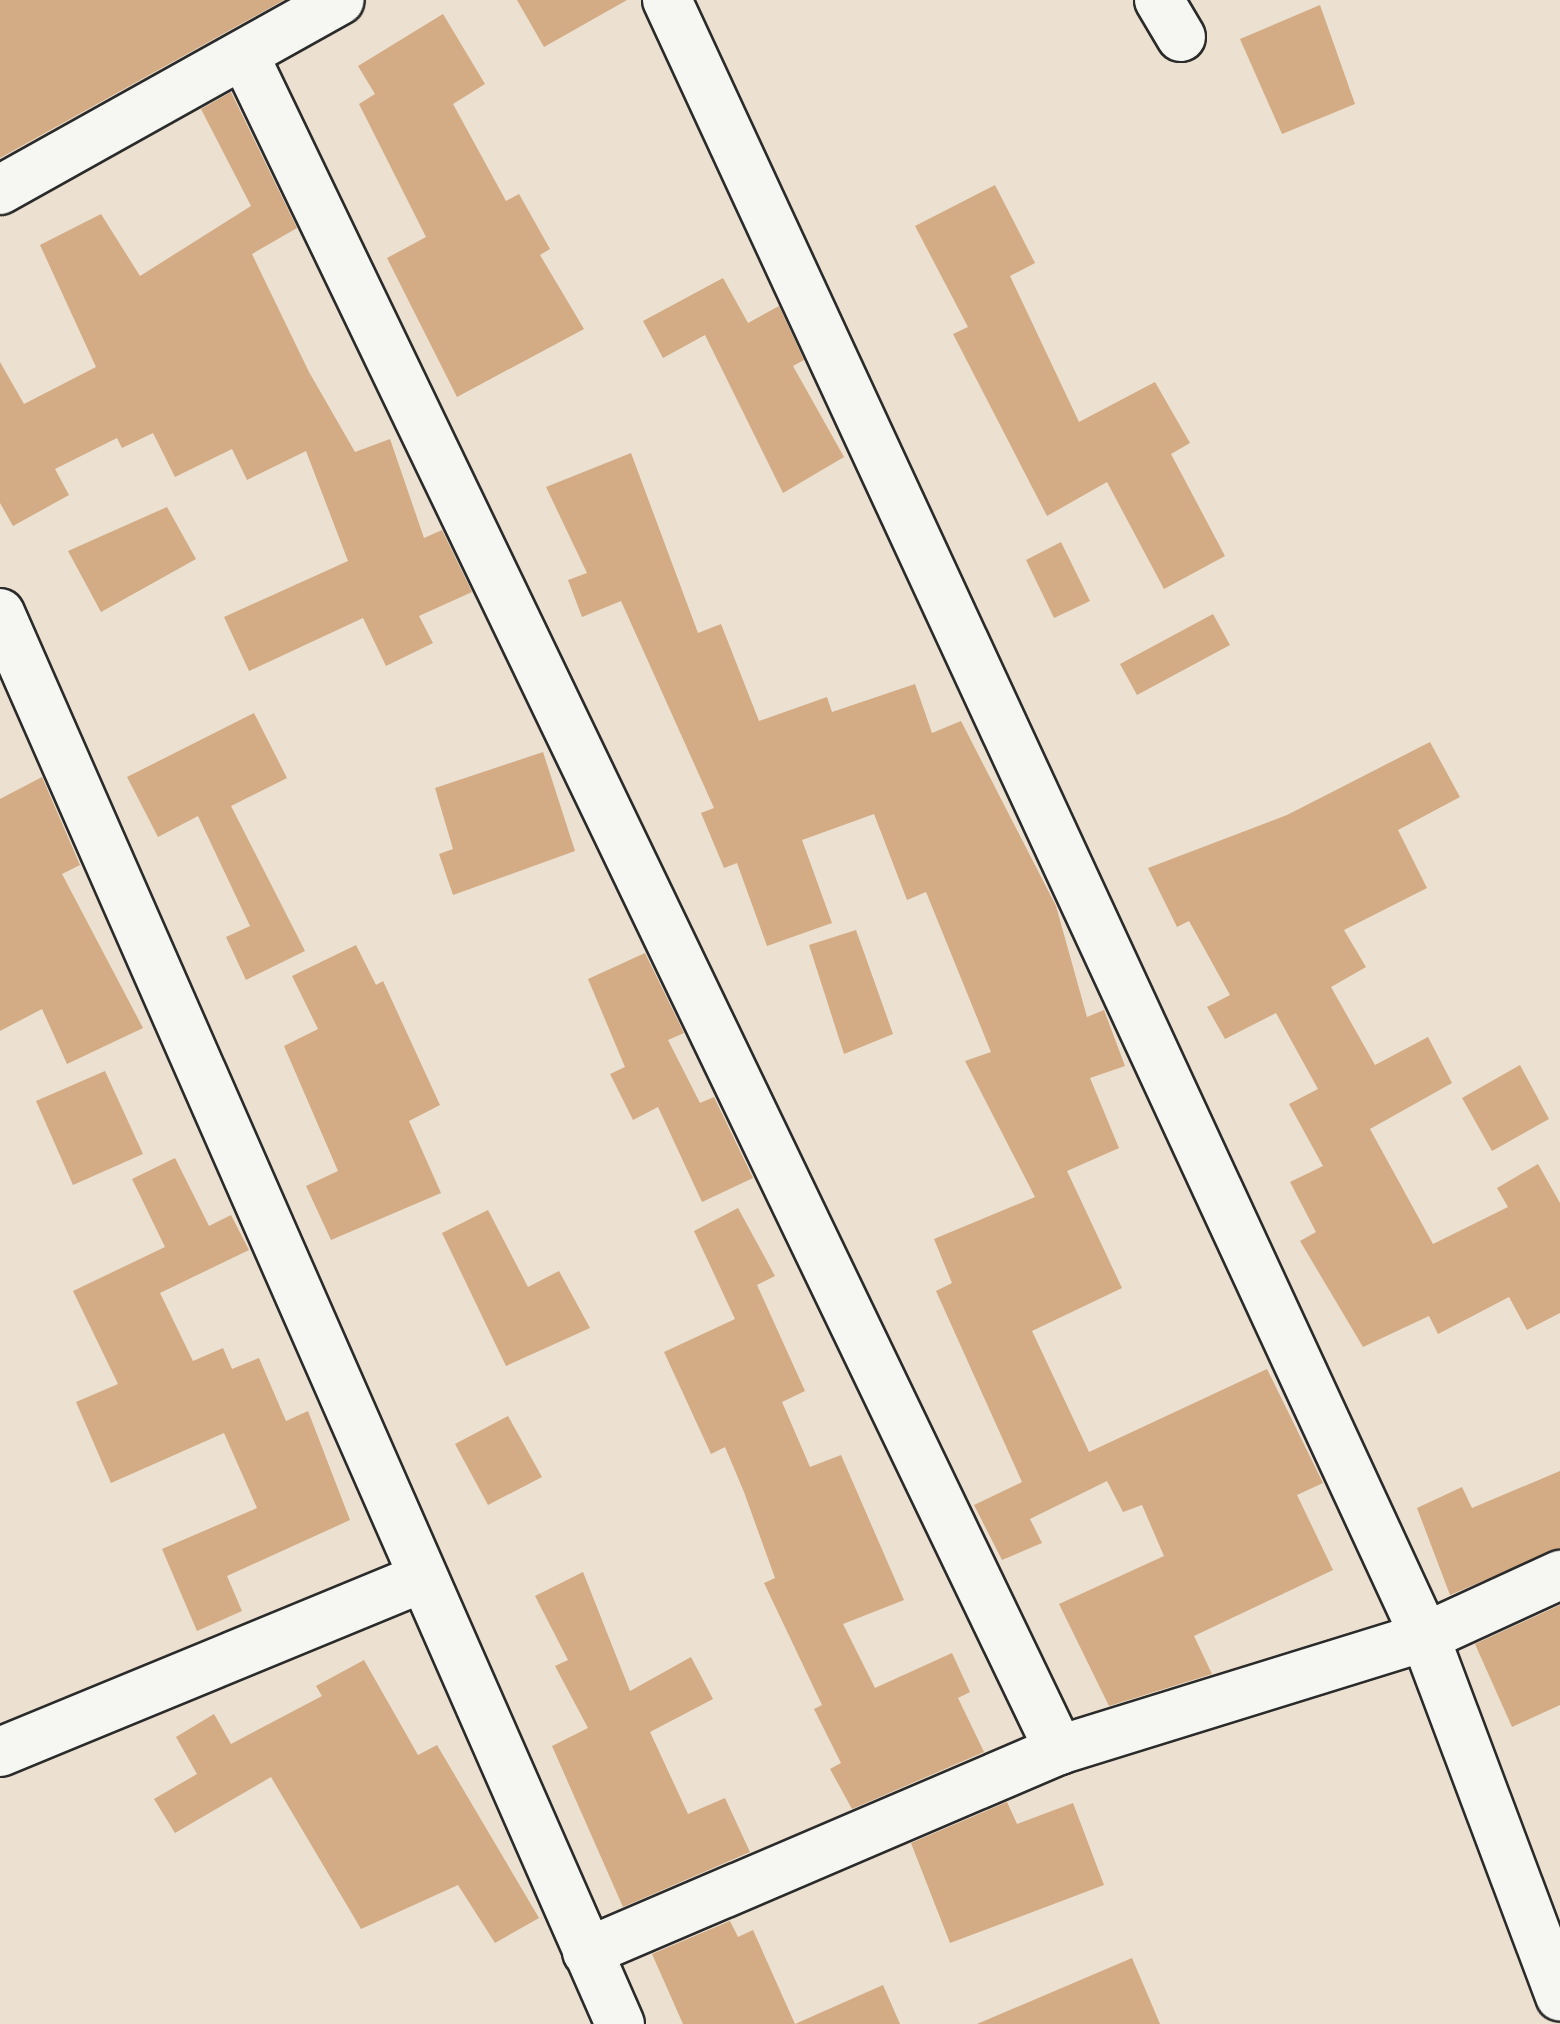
<!DOCTYPE html>
<html>
<head>
<meta charset="utf-8">
<style>
	body { margin:0 }
	#map { position:relative; width:1560px; height:2024px; overflow:hidden; background:#ece0d1; font-family:"Architects Daughter",sans-serif }
	div>[style] { position:absolute }
	.building>* { inset:0; background:#d3ab85 }
	.roads { filter:drop-shadow(2px 0 #2b2b2b) drop-shadow(-2px 0 #2b2b2b) drop-shadow(0 2px #2b2b2b) drop-shadow(0 -2px #2b2b2b) }
	.minor>* { height:48px; margin:-24px; padding:0 24px; transform-origin:24px; border-radius:24px; background:#f6f6f2 }
	span { translate:-50% -50%; white-space:nowrap; text-align:center; line-height:1.15; -webkit-text-stroke:9px #f6f6f2; paint-order:stroke }
</style>
</head>
<body>
<div id="map">
	<div class="building">
		<i style="clip-path:polygon(0 0,284px 0,0 158px)"></i>
		<i style="clip-path:polygon(517px 0,627px 0,544px 47px)"></i>
		<i style="clip-path:polygon(1320px 5px,1355px 104px,1282px 134px,1240px 39px)"></i>
		<i style="clip-path:polygon(443px 14px,485px 84px,453px 104px,506px 201px,519px 194px,550px 249px,540px 255px,584px 329px,457px 397px,387px 258px,426px 237px,359px 104px,375px 94px,358px 66px)"></i>
		<i style="clip-path:polygon(231px 92px,297px 228px,252px 254px,309px 372px,355px 452px,390px 439px,424px 538px,442px 530px,472px 592px,419px 616px,433px 643px,386px 666px,363px 618px,249px 671px,224px 617px,348px 561px,306px 451px,247px 480px,232px 449px,175px 477px,153px 433px,122px 448px,117px 438px,55px 469px,69px 495px,13px 526px,0 503px,0 362px,24px 404px,96px 367px,40px 245px,101px 214px,140px 276px,251px 206px,201px 109px)"></i>
		<i style="clip-path:polygon(995px 185px,1035px 263px,1010px 276px,1079px 422px,1155px 382px,1190px 443px,1171px 454px,1225px 556px,1164px 589px,1107px 482px,1047px 516px,953px 334px,968px 327px,915px 226px)"></i>
		<i style="clip-path:polygon(723px 278px,748px 323px,779px 306px,804px 360px,793px 366px,844px 457px,783px 493px,705px 335px,663px 358px,643px 321px)"></i>
		<i style="clip-path:polygon(631px 453px,698px 633px,721px 624px,759px 721px,827px 697px,832px 712px,915px 684px,932px 733px,961px 721px,1056px 906px,1087px 1017px,1104px 1010px,1125px 1066px,1090px 1078px,1119px 1148px,1067px 1171px,1122px 1288px,1032px 1331px,1089px 1452px,1267px 1369px,1323px 1483px,1297px 1495px,1333px 1570px,1194px 1636px,1212px 1674px,1109px 1706px,1059px 1604px,1164px 1556px,1142px 1505px,1123px 1512px,1107px 1481px,1030px 1519px,1042px 1543px,1002px 1560px,974px 1505px,1022px 1482px,936px 1291px,952px 1283px,934px 1239px,1035px 1197px,965px 1061px,991px 1052px,926px 892px,907px 900px,874px 814px,802px 840px,832px 923px,767px 946px,737px 863px,724px 868px,701px 813px,714px 808px,621px 601px,582px 617px,568px 580px,587px 573px,546px 487px)"></i>
		<i style="clip-path:polygon(167px 507px,196px 559px,101px 612px,68px 551px)"></i>
		<i style="clip-path:polygon(1061px 542px,1090px 601px,1054px 618px,1026px 560px)"></i>
		<i style="clip-path:polygon(1213px 614px,1230px 645px,1137px 695px,1120px 664px)"></i>
		<i style="clip-path:polygon(254px 713px,287px 778px,231px 806px,305px 951px,246px 980px,226px 937px,250px 926px,198px 816px,158px 837px,127px 777px)"></i>
		<i style="clip-path:polygon(1430px 742px,1460px 797px,1398px 830px,1427px 888px,1344px 930px,1366px 967px,1331px 987px,1375px 1065px,1428px 1037px,1452px 1083px,1370px 1129px,1433px 1244px,1508px 1207px,1497px 1188px,1538px 1164px,1560px 1203px,1560px 1313px,1527px 1330px,1509px 1297px,1438px 1334px,1429px 1316px,1363px 1347px,1300px 1241px,1316px 1232px,1290px 1182px,1323px 1166px,1289px 1104px,1318px 1089px,1276px 1013px,1225px 1039px,1207px 1007px,1230px 995px,1189px 921px,1177px 927px,1148px 868px,1287px 815px)"></i>
		<i style="clip-path:polygon(543px 752px,575px 851px,453px 895px,439px 854px,453px 849px,435px 788px)"></i>
		<i style="clip-path:polygon(42px 777px,80px 865px,62px 874px,143px 1028px,67px 1064px,42px 1009px,0 1031px,0 799px)"></i>
		<i style="clip-path:polygon(856px 930px,893px 1034px,844px 1054px,809px 945px)"></i>
		<i style="clip-path:polygon(356px 945px,376px 985px,383px 981px,440px 1105px,409px 1121px,441px 1193px,331px 1240px,306px 1186px,338px 1171px,284px 1046px,318px 1029px,292px 976px)"></i>
		<i style="clip-path:polygon(645px 953px,684px 1033px,668px 1040px,700px 1103px,714px 1097px,753px 1178px,702px 1202px,658px 1107px,633px 1120px,610px 1074px,625px 1067px,588px 979px)"></i>
		<i style="clip-path:polygon(1520px 1065px,1549px 1119px,1492px 1151px,1462px 1098px)"></i>
		<i style="clip-path:polygon(105px 1071px,143px 1154px,73px 1185px,36px 1101px)"></i>
		<i style="clip-path:polygon(175px 1158px,209px 1226px,231px 1215px,249px 1250px,160px 1293px,193px 1361px,223px 1348px,232px 1369px,259px 1358px,286px 1421px,308px 1411px,350px 1520px,227px 1576px,242px 1611px,197px 1631px,162px 1549px,257px 1508px,224px 1433px,111px 1483px,76px 1402px,118px 1384px,73px 1291px,165px 1247px,132px 1179px)"></i>
		<i style="clip-path:polygon(738px 1208px,775px 1276px,757px 1285px,805px 1391px,782px 1402px,810px 1467px,841px 1455px,904px 1600px,843px 1624px,875px 1688px,952px 1653px,970px 1692px,958px 1698px,984px 1752px,852px 1809px,830px 1769px,841px 1763px,814px 1709px,822px 1705px,764px 1583px,775px 1578px,744px 1492px,725px 1447px,711px 1454px,664px 1352px,735px 1319px,694px 1231px)"></i>
		<i style="clip-path:polygon(488px 1210px,528px 1287px,559px 1271px,590px 1328px,506px 1366px,442px 1233px)"></i>
		<i style="clip-path:polygon(508px 1416px,542px 1477px,488px 1505px,455px 1444px)"></i>
		<i style="clip-path:polygon(1560px 1471px,1560px 1548px,1450px 1595px,1417px 1508px,1462px 1487px,1472px 1508px)"></i>
		<i style="clip-path:polygon(583px 1572px,630px 1691px,691px 1657px,713px 1699px,650px 1732px,688px 1814px,725px 1798px,750px 1852px,623px 1907px,552px 1746px,588px 1728px,555px 1666px,568px 1660px,535px 1596px)"></i>
		<i style="clip-path:polygon(1560px 1605px,1560px 1705px,1512px 1727px,1475px 1644px)"></i>
		<i style="clip-path:polygon(364px 1660px,418px 1755px,437px 1745px,539px 1918px,495px 1943px,458px 1885px,361px 1929px,271px 1777px,175px 1833px,154px 1799px,197px 1774px,176px 1737px,214px 1714px,231px 1744px,322px 1696px,316px 1686px)"></i>
		<i style="clip-path:polygon(1007px 1802px,1017px 1824px,1073px 1803px,1104px 1885px,950px 1943px,911px 1843px)"></i>
		<i style="clip-path:polygon(730px 1921px,738px 1937px,753px 1930px,795px 2024px,883px 1985px,900px 2024px,683px 2024px,652px 1954px)"></i>
		<i style="clip-path:polygon(1132px 1958px,1160px 2024px,977px 2024px)"></i>
	</div>
	<div class="roads">
		<div class="minor">
			<i style="left:667px;top:0;width:1804px;rotate:65.15deg"></i>
			<i style="left:1425px;top:1637px;width:384px;rotate:69.4deg"></i>
			<i style="left:1159px;top:0;width:43px;rotate:59.3deg"></i>
			<i style="left:245px;top:57px;width:1879px;rotate:64.32deg"></i>
			<i style="left:0;top:190px;width:389px;rotate:-29.2deg"></i>
			<i style="left:0;top:613px;width:1541px;rotate:66.28deg"></i>
			<i style="left:0;top:1752px;width:454px;rotate:-22.4deg"></i>
			<i style="left:587px;top:1952px;width:513px;rotate:-23.17deg"></i>
			<i style="left:1059px;top:1750px;width:383px;rotate:-17.2deg"></i>
			<i style="left:1425px;top:1637px;width:149px;rotate:-24.7deg"></i>
		</div>
	</div>
</div>
</body>
</html>
